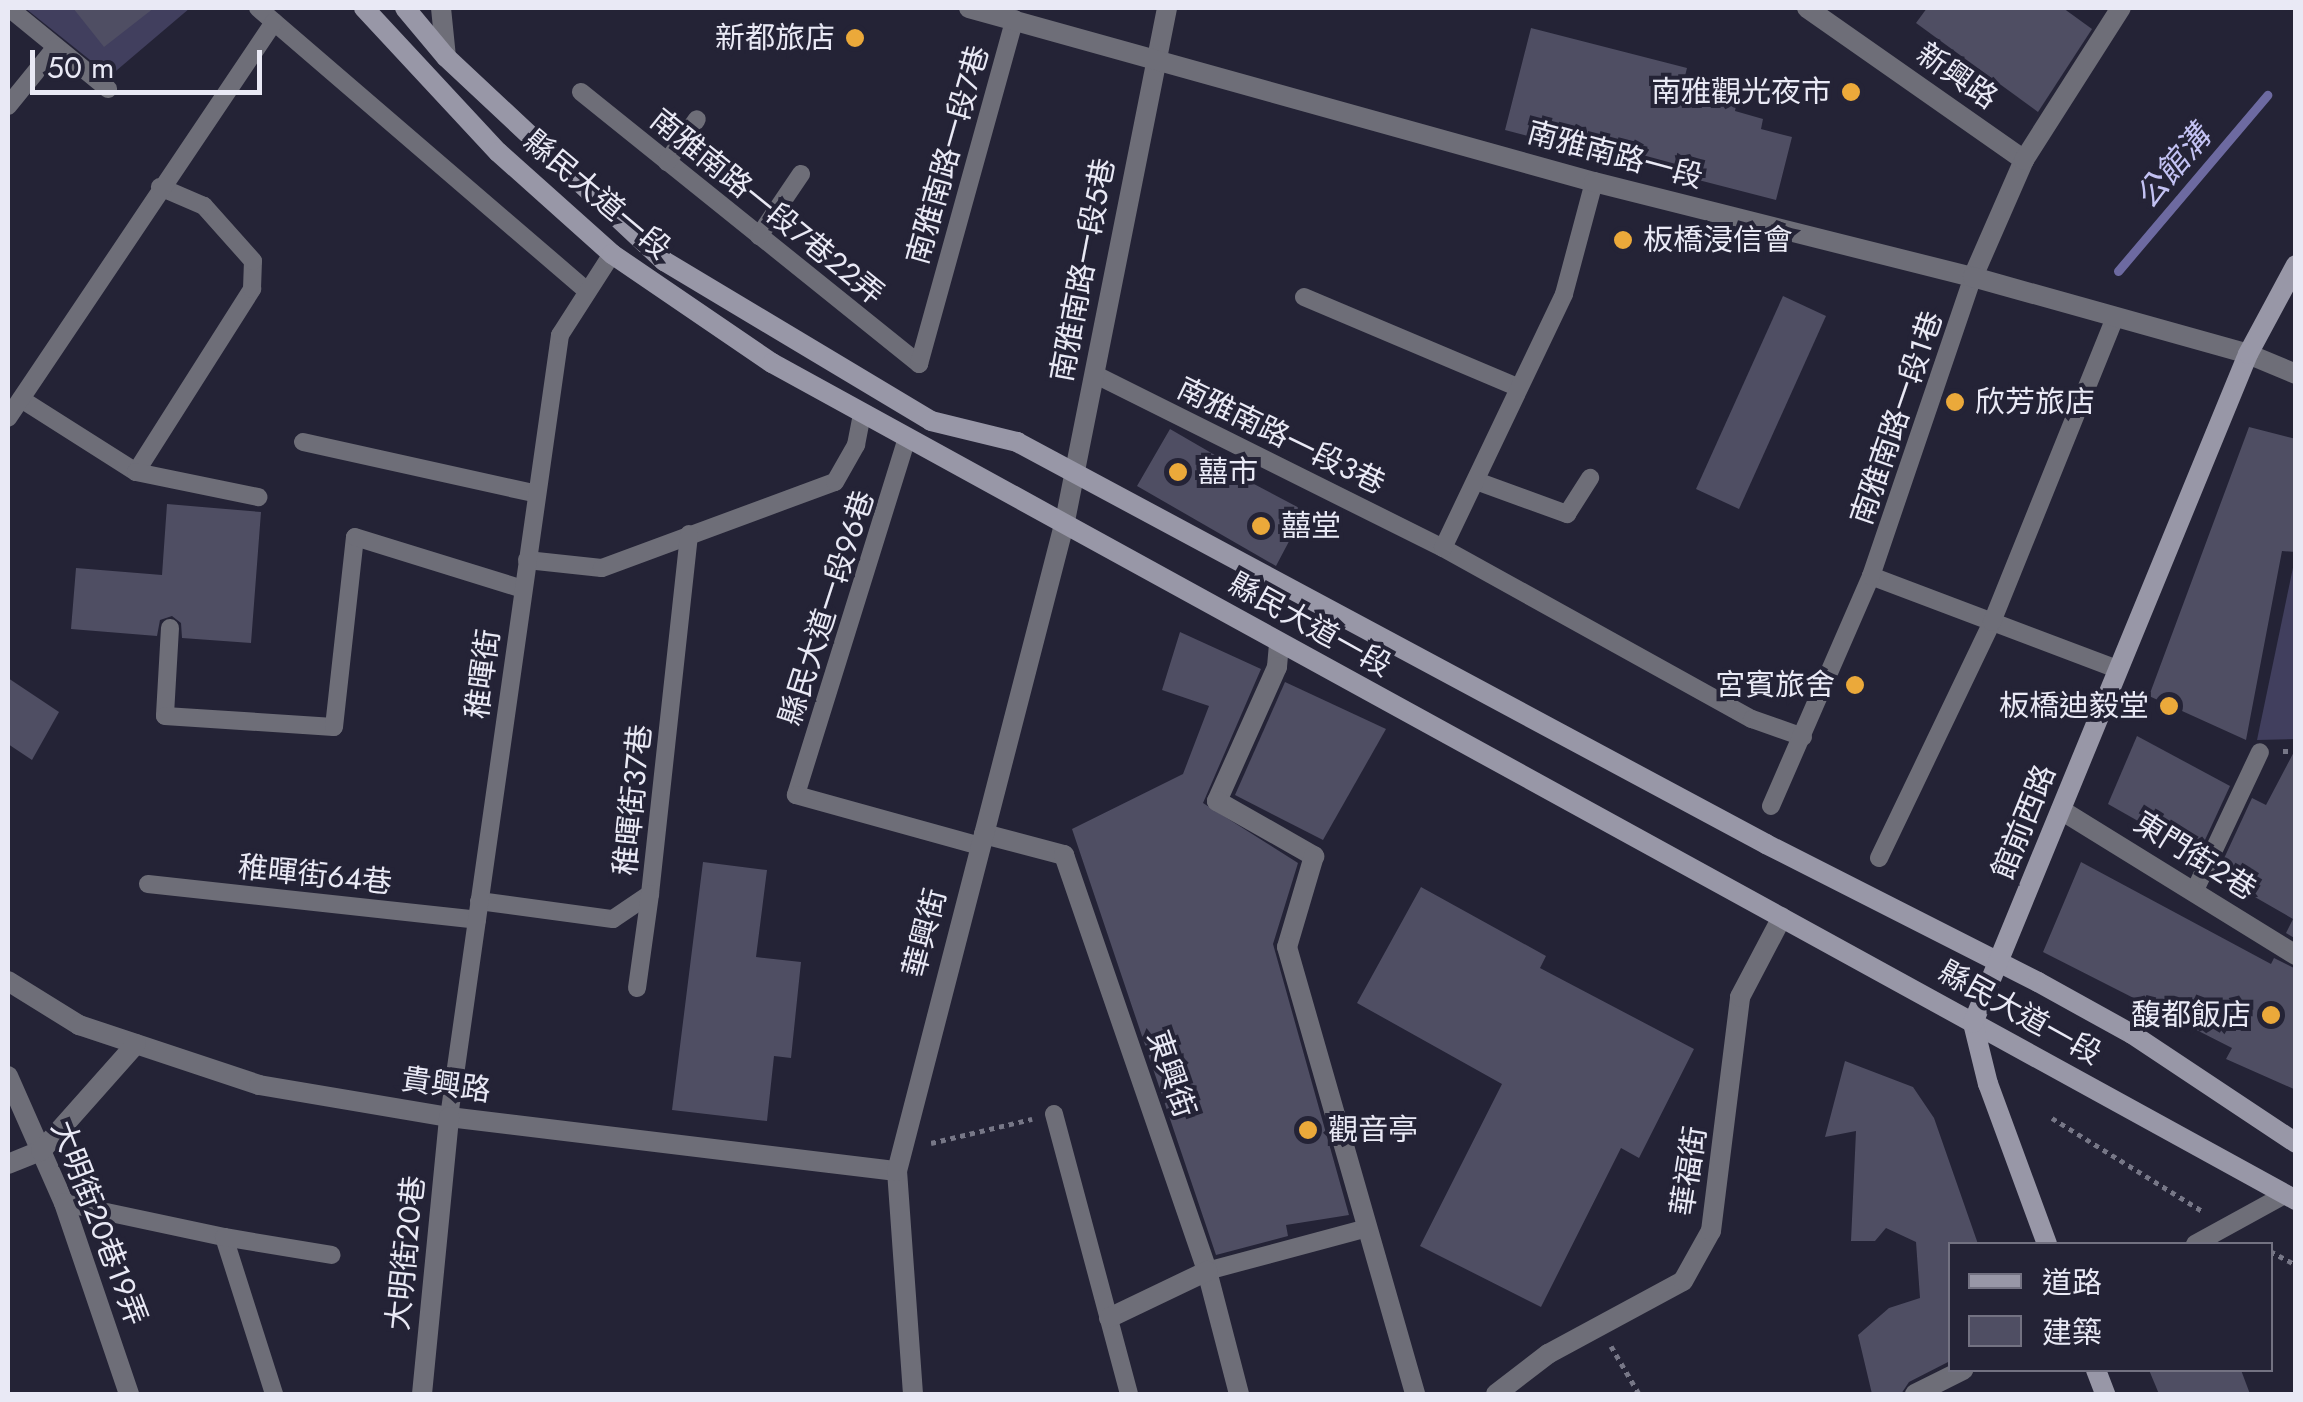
<!DOCTYPE html>
<html>
<head>
<meta charset="utf-8">
<style>
	body { margin:0 }
	#map { position:relative; width:2303px; height:1402px; overflow:hidden; background:#242336; font-family:Jost,"Noto Sans TC",sans-serif }
	div>[style] { position:absolute }
	.green>* { inset:0; background:#413f5e }
	.stream>* { height:9px; margin:-4.5px; padding:0 4.5px; transform-origin:4.5px; border-radius:4.5px; background:#6d6aa1 }
	.building>* { inset:0; background:#4f4e63 }
	.path>* { height:5px; margin-top:-2.5px; transform-origin:0; background:repeating-linear-gradient(90deg,#777787 0 5px,transparent 0 10px) }
	.service>* { height:18px; margin:-9px; padding:0 9px; transform-origin:9px; border-radius:9px; background:#6e6e78 }
	.minor>* { height:20px; margin:-10px; padding:0 10px; transform-origin:10px; border-radius:10px; background:#6e6e78 }
	.tertiary>* { height:20px; margin:-10px; padding:0 10px; transform-origin:10px; border-radius:10px; background:#6e6e78 }
	.secondary>* { height:20px; margin:-10px; padding:0 10px; transform-origin:10px; border-radius:10px; background:#9897a7 }
	.dots>* { width:28px; height:28px; translate:-50% -50%; box-sizing:border-box; border:5px solid #242336; border-radius:50% }
	span { translate:-50% -50%; white-space:nowrap; text-align:center; line-height:1.15; -webkit-text-stroke:8px #242336; paint-order:stroke }
	.poi-label { font-size:30px; color:#e9e9f5 }
	.right { translate:-100% -50%; text-align:right }
	.left { translate:0 -50%; text-align:left }
	.street-label { font-size:30px; color:#e9e9f5 }
	.water-label { font-size:32px; color:#c3c2f3; font-style:italic }
	.frame { position:absolute; inset:0; border:10px solid #e9e9f5; pointer-events:none }
	.legend { position:absolute; left:1948px; top:1242px; width:325px; height:130px; box-sizing:border-box; background:#242336; border:2px solid #737282; margin:0; padding:12px 18px; list-style:none; font-size:30px; color:#e9e9f5 }
	.legend li { display:flex; align-items:center; gap:20px; height:50px }
	.legend b { width:50px; border:2px solid #737282 }
	.scale { position:absolute; left:30px; top:50px; width:232px; height:45px; box-sizing:border-box; border:5px solid #e9e9f5; border-top:0; padding-left:12px; font-size:30px; line-height:35px; white-space:nowrap; color:#e9e9f5; -webkit-text-stroke:8px #242336; paint-order:stroke }
</style>
</head>
<body>
<div id="map">
	<div class="green">
		<i style="clip-path:polygon(25px 8px,190px 8px,110px 76px)"></i>
		<i style="clip-path:polygon(2295px 558px,2295px 739px,2257px 740px)"></i>
	</div>
	<div class="stream">
		<i style="left:2118px;top:271px;width:231px;rotate:-49.7deg"></i>
	</div>
	<div class="building">
		<i style="clip-path:polygon(73px 8px,154px 8px,104px 47px)"></i>
		<i style="clip-path:polygon(1927px 8px,2063px 8px,2092px 29px,2038px 112px,1916px 23px)"></i>
		<i style="clip-path:polygon(1531px 28px,1687px 68px,1684px 80px,1720px 89px,1719px 96px,1737px 101px,1735px 111px,1763px 119px,1761px 129px,1792px 137px,1776px 200px,1505px 130px)"></i>
		<i style="clip-path:polygon(1783px 296px,1826px 316px,1739px 509px,1696px 489px)"></i>
		<i style="clip-path:polygon(2249px 427px,2296px 439px,2296px 552px,2282px 551px,2246px 740px,2149px 696px)"></i>
		<i style="clip-path:polygon(1170px 429px,1220px 458px,1216px 464px,1305px 511px,1276px 566px,1137px 486px)"></i>
		<i style="clip-path:polygon(167px 504px,261px 512px,251px 643px,182px 638px,181px 623px,172px 616px,160px 620px,157px 636px,71px 629px,76px 568px,162px 575px)"></i>
		<i style="clip-path:polygon(1180px 632px,1261px 669px,1203px 803px,1298px 863px,1273px 944px,1349px 1215px,1286px 1225px,1288px 1236px,1216px 1255px,1072px 829px,1183px 774px,1209px 706px,1162px 690px)"></i>
		<i style="clip-path:polygon(8px 678px,59px 712px,32px 760px,8px 744px)"></i>
		<i style="clip-path:polygon(1285px 682px,1386px 729px,1323px 840px,1235px 795px)"></i>
		<i style="clip-path:polygon(2137px 736px,2230px 786px,2198px 855px,2108px 804px)"></i>
		<i style="clip-path:polygon(2296px 748px,2296px 939px,2286px 933px,2293px 919px,2227px 881px,2231px 874px,2220px 867px,2252px 798px,2266px 805px)"></i>
		<i style="clip-path:polygon(703px 862px,767px 870px,756px 957px,801px 962px,791px 1058px,774px 1056px,767px 1121px,672px 1110px)"></i>
		<i style="clip-path:polygon(2081px 862px,2271px 964px,2274px 958px,2296px 969px,2296px 1090px,2226px 1059px,2232px 1048px,2043px 952px)"></i>
		<i style="clip-path:polygon(1421px 887px,1546px 956px,1540px 968px,1694px 1049px,1639px 1158px,1621px 1148px,1541px 1307px,1420px 1246px,1502px 1084px,1357px 1003px)"></i>
		<i style="clip-path:polygon(1845px 1061px,1913px 1087px,1934px 1118px,1978px 1244px,1950px 1244px,1950px 1361px,1909px 1382px,1901px 1394px,1872px 1394px,1858px 1335px,1889px 1308px,1920px 1298px,1916px 1242px,1886px 1228px,1875px 1241px,1851px 1241px,1856px 1131px,1825px 1137px)"></i>
		<i style="clip-path:polygon(2149px 1370px,2241px 1370px,2250px 1394px,2159px 1394px)"></i>
	</div>
	<div class="path">
		<i style="left:2283px;top:751px;width:13px"></i>
		<i style="left:2052px;top:1118px;width:176px;rotate:31.8deg"></i>
		<i style="left:931px;top:1143px;width:104px;rotate:-13.4deg"></i>
		<i style="left:2270px;top:1251px;width:30px;rotate:28deg"></i>
		<i style="left:1611px;top:1346px;width:56px;rotate:59.7deg"></i>
	</div>
	<div class="service">
		<i style="left:9px;top:8px;width:128px;rotate:39.3deg"></i>
		<i style="left:258px;top:8px;width:434px;rotate:40.7deg"></i>
		<i style="left:581px;top:92px;width:434px;rotate:38.8deg"></i>
		<i style="left:919px;top:364px;width:358px;rotate:-74.5deg"></i>
		<i style="left:8px;top:106px;width:76px;rotate:-50.9deg"></i>
		<i style="left:667px;top:162px;width:52px;rotate:-55.1deg"></i>
		<i style="left:759px;top:236px;width:75px;rotate:-55.9deg"></i>
		<i style="left:1304px;top:297px;width:229px;rotate:22.9deg"></i>
		<i style="left:1094px;top:374px;width:390px;rotate:26.5deg"></i>
		<i style="left:1443px;top:548px;width:353px;rotate:29deg"></i>
		<i style="left:1752px;top:719px;width:54px;rotate:19.4deg"></i>
		<i style="left:21px;top:399px;width:136px;rotate:32.4deg"></i>
		<i style="left:136px;top:472px;width:217px;rotate:-57.6deg"></i>
		<i style="left:252px;top:289px;width:28px;rotate:-88deg"></i>
		<i style="left:253px;top:261px;width:74px;rotate:-131.7deg"></i>
		<i style="left:204px;top:206px;width:48px;rotate:-156.6deg"></i>
		<i style="left:8px;top:418px;width:477px;rotate:-56.1deg"></i>
		<i style="left:907px;top:438px;width:374px;rotate:107.3deg"></i>
		<i style="left:796px;top:795px;width:191px;rotate:15.5deg"></i>
		<i style="left:303px;top:442px;width:236px;rotate:12.5deg"></i>
		<i style="left:136px;top:472px;width:125px;rotate:11.6deg"></i>
		<i style="left:1479px;top:482px;width:94px;rotate:20deg"></i>
		<i style="left:1567px;top:514px;width:43px;rotate:-57.4deg"></i>
		<i style="left:1443px;top:548px;width:281px;rotate:-64.5deg"></i>
		<i style="left:1564px;top:294px;width:116px;rotate:-75deg"></i>
		<i style="left:527px;top:560px;width:75px;rotate:6.1deg"></i>
		<i style="left:602px;top:568px;width:248px;rotate:-20.3deg"></i>
		<i style="left:835px;top:482px;width:43px;rotate:-60.4deg"></i>
		<i style="left:856px;top:445px;width:33px;rotate:-79deg"></i>
		<i style="left:1871px;top:576px;width:263px;rotate:20.7deg"></i>
		<i style="left:170px;top:628px;width:88px;rotate:93.3deg"></i>
		<i style="left:165px;top:716px;width:169px;rotate:3.7deg"></i>
		<i style="left:334px;top:727px;width:191px;rotate:-83.7deg"></i>
		<i style="left:355px;top:537px;width:176px;rotate:17.2deg"></i>
		<i style="left:1771px;top:806px;width:251px;rotate:-66.5deg"></i>
		<i style="left:1871px;top:576px;width:316px;rotate:-71.2deg"></i>
		<i style="left:1879px;top:858px;width:262px;rotate:-64.4deg"></i>
		<i style="left:1992px;top:622px;width:329px;rotate:-68deg"></i>
		<i style="left:148px;top:884px;width:331px;rotate:6.2deg"></i>
		<i style="left:2196px;top:888px;width:150px;rotate:-64.8deg"></i>
		<i style="left:479px;top:901px;width:135px;rotate:7.7deg"></i>
		<i style="left:613px;top:919px;width:45px;rotate:-34deg"></i>
		<i style="left:650px;top:894px;width:362px;rotate:-83.8deg"></i>
		<i style="left:637px;top:988px;width:95px;rotate:-82.1deg"></i>
		<i style="left:1054px;top:1114px;width:290px;rotate:75deg"></i>
		<i style="left:449px;top:1117px;width:790px;rotate:-81.92deg"></i>
		<i style="left:560px;top:335px;width:96px;rotate:-57.3deg"></i>
		<i style="left:64px;top:1203px;width:164px;rotate:12deg"></i>
		<i style="left:224px;top:1237px;width:165px;rotate:72.3deg"></i>
		<i style="left:224px;top:1237px;width:109px;rotate:9.5deg"></i>
		<i style="left:2195px;top:1244px;width:104px;rotate:-28.8deg"></i>
		<i style="left:1207px;top:1271px;width:166px;rotate:-15deg"></i>
	</div>
	<div class="minor">
		<i style="left:1807px;top:8px;width:265px;rotate:35deg"></i>
		<i style="left:2024px;top:160px;width:128px;rotate:113.6deg"></i>
		<i style="left:2024px;top:160px;width:180px;rotate:-57.5deg"></i>
		<i style="left:1279px;top:644px;width:23px;rotate:95deg"></i>
		<i style="left:1277px;top:667px;width:147px;rotate:114.1deg"></i>
		<i style="left:1217px;top:801px;width:112px;rotate:29.6deg"></i>
		<i style="left:1314px;top:856px;width:95px;rotate:106.5deg"></i>
		<i style="left:1287px;top:947px;width:465px;rotate:74deg"></i>
		<i style="left:2061px;top:810px;width:276px;rotate:31.7deg"></i>
		<i style="left:984px;top:834px;width:83px;rotate:14.7deg"></i>
		<i style="left:1064px;top:855px;width:440px;rotate:71deg"></i>
		<i style="left:1207px;top:1271px;width:127px;rotate:75.4deg"></i>
		<i style="left:8px;top:981px;width:84px;rotate:31.8deg"></i>
		<i style="left:79px;top:1025px;width:190px;rotate:18.4deg"></i>
		<i style="left:259px;top:1085px;width:193px;rotate:9.6deg"></i>
		<i style="left:449px;top:1117px;width:451px;rotate:6.9deg"></i>
		<i style="left:8px;top:1076px;width:139px;rotate:66.2deg"></i>
		<i style="left:64px;top:1203px;width:202px;rotate:71.2deg"></i>
		<i style="left:8px;top:1164px;width:35px;rotate:-22deg"></i>
		<i style="left:41px;top:1151px;width:143px;rotate:-48.4deg"></i>
		<i style="left:1109px;top:1318px;width:109px;rotate:-25.6deg"></i>
		<i style="left:422px;top:1394px;width:278px;rotate:-84.4deg"></i>
		<i style="left:913px;top:1394px;width:224px;rotate:-94.1deg"></i>
		<i style="left:897px;top:1171px;width:671px;rotate:-75.51deg"></i>
		<i style="left:1065px;top:521px;width:523px;rotate:-78.75deg"></i>
		<i style="left:1496px;top:1394px;width:66px;rotate:-37.6deg"></i>
		<i style="left:1548px;top:1354px;width:153px;rotate:-28.4deg"></i>
		<i style="left:1683px;top:1281px;width:57px;rotate:-60.8deg"></i>
		<i style="left:1711px;top:1231px;width:236px;rotate:-82.9deg"></i>
		<i style="left:1740px;top:997px;width:90px;rotate:-62.3deg"></i>
		<i style="left:1915px;top:1394px;width:54px;rotate:-26.6deg"></i>
	</div>
	<div class="tertiary">
		<i style="left:441px;top:8px;width:49px;rotate:84.2deg"></i>
		<i style="left:969px;top:8px;width:649px;rotate:15.56deg"></i>
		<i style="left:1594px;top:182px;width:391px;rotate:14.1deg"></i>
		<i style="left:1973px;top:277px;width:286px;rotate:15.6deg"></i>
		<i style="left:2248px;top:354px;width:52px;rotate:22.6deg"></i>
	</div>
	<div class="secondary">
		<i style="left:364px;top:8px;width:197px;rotate:47.1deg"></i>
		<i style="left:498px;top:152px;width:153px;rotate:41.8deg"></i>
		<i style="left:612px;top:254px;width:194px;rotate:34.3deg"></i>
		<i style="left:772px;top:363px;width:1739px;rotate:28.78deg"></i>
		<i style="left:405px;top:8px;width:64px;rotate:50.1deg"></i>
		<i style="left:446px;top:57px;width:299px;rotate:43.1deg"></i>
		<i style="left:664px;top:261px;width:311px;rotate:30.9deg"></i>
		<i style="left:931px;top:421px;width:89px;rotate:13.7deg"></i>
		<i style="left:1017px;top:442px;width:850px;rotate:28.22deg"></i>
		<i style="left:1766px;top:844px;width:305px;rotate:26.9deg"></i>
		<i style="left:2038px;top:982px;width:107px;rotate:29deg"></i>
		<i style="left:2132px;top:1034px;width:197px;rotate:33.6deg"></i>
		<i style="left:2047px;top:1244px;width:171px;rotate:-110.2deg"></i>
		<i style="left:1988px;top:1084px;width:63px;rotate:-103.8deg"></i>
		<i style="left:1973px;top:1023px;width:723px;rotate:-67.65deg"></i>
		<i style="left:2248px;top:354px;width:101px;rotate:-61.7deg"></i>
		<i style="left:2096px;top:1370px;width:26px;rotate:69deg"></i>
	</div>
	<div class="dots">
		<i style="left:855px;top:38px;background:#eba93a"></i>
		<i style="left:1851px;top:92px;background:#eba93a"></i>
		<i style="left:1623px;top:240px;background:#eba93a"></i>
		<i style="left:1955px;top:402px;background:#eba93a"></i>
		<i style="left:1178px;top:472px;background:#eba93a"></i>
		<i style="left:1261px;top:526px;background:#eba93a"></i>
		<i style="left:1855px;top:685px;background:#eba93a"></i>
		<i style="left:2169px;top:706px;background:#eba93a"></i>
		<i style="left:2271px;top:1015px;background:#eba93a"></i>
		<i style="left:1308px;top:1130px;background:#eba93a"></i>
	</div>
	<div class="poi-label">
		<span class="right" style="left:835px;top:38px">新都旅店</span>
		<span class="right" style="left:1831px;top:92px">南雅觀光夜市</span>
		<span class="left" style="left:1643px;top:240px">板橋浸信會</span>
		<span class="left" style="left:1975px;top:402px">欣芳旅店</span>
		<span class="left" style="left:1198px;top:472px">囍市</span>
		<span class="left" style="left:1281px;top:526px">囍堂</span>
		<span class="right" style="left:1835px;top:685px">宮賓旅舍</span>
		<span class="right" style="left:2149px;top:706px">板橋迪毅堂</span>
		<span class="right" style="left:2251px;top:1015px">馥都飯店</span>
		<span class="left" style="left:1328px;top:1130px">觀音亭</span>
	</div>
	<div class="street-label">
		<span style="left:1957px;top:76px;rotate:35deg">新興路</span>
		<span style="left:948px;top:155px;rotate:-74deg">南雅南路一段7巷</span>
		<span style="left:1615px;top:155px;rotate:15deg">南雅南路一段</span>
		<span style="left:597px;top:195px;rotate:40deg">縣民大道一段</span>
		<span style="left:767px;top:207px;rotate:39deg">南雅南路一段7巷22弄</span>
		<span style="left:1083px;top:270px;rotate:-79deg">南雅南路一段5巷</span>
		<span style="left:1897px;top:418px;rotate:-71deg">南雅南路一段1巷</span>
		<span style="left:1281px;top:436px;rotate:26deg">南雅南路一段3巷</span>
		<span style="left:827px;top:608px;rotate:-72deg">縣民大道一段96巷</span>
		<span style="left:1310px;top:625px;rotate:29deg">縣民大道一段</span>
		<span style="left:483px;top:674px;rotate:-82deg">稚暉街</span>
		<span style="left:633px;top:800px;rotate:-84deg">稚暉街37巷</span>
		<span style="left:2024px;top:822px;rotate:-68deg">館前西路</span>
		<span style="left:2195px;top:856px;rotate:32deg">東門街2巷</span>
		<span style="left:315px;top:875px;rotate:6deg">稚暉街64巷</span>
		<span style="left:925px;top:933px;rotate:-75deg">華興街</span>
		<span style="left:2020px;top:1013px;rotate:29deg">縣民大道一段</span>
		<span style="left:1171px;top:1074px;rotate:71deg">東興街</span>
		<span style="left:446px;top:1085px;rotate:8deg">貴興路</span>
		<span style="left:1689px;top:1171px;rotate:-81deg">華福街</span>
		<span style="left:99px;top:1223px;rotate:69deg">大明街20巷19弄</span>
		<span style="left:406px;top:1253px;rotate:-84deg">大明街20巷</span>
	</div>
	<div class="water-label">
		<span style="left:2173px;top:167px;rotate:-50deg">公館溝</span>
	</div>
	<div class="frame"></div>
	<ul class="legend">
	<li><b style="height:12px;background:#9897a7"></b>道路</li>
	<li><b style="height:28px;background:#4f4e63"></b>建築</li>
	</ul>
	<div class="scale">50 m</div>
</div>
</body>
</html>
